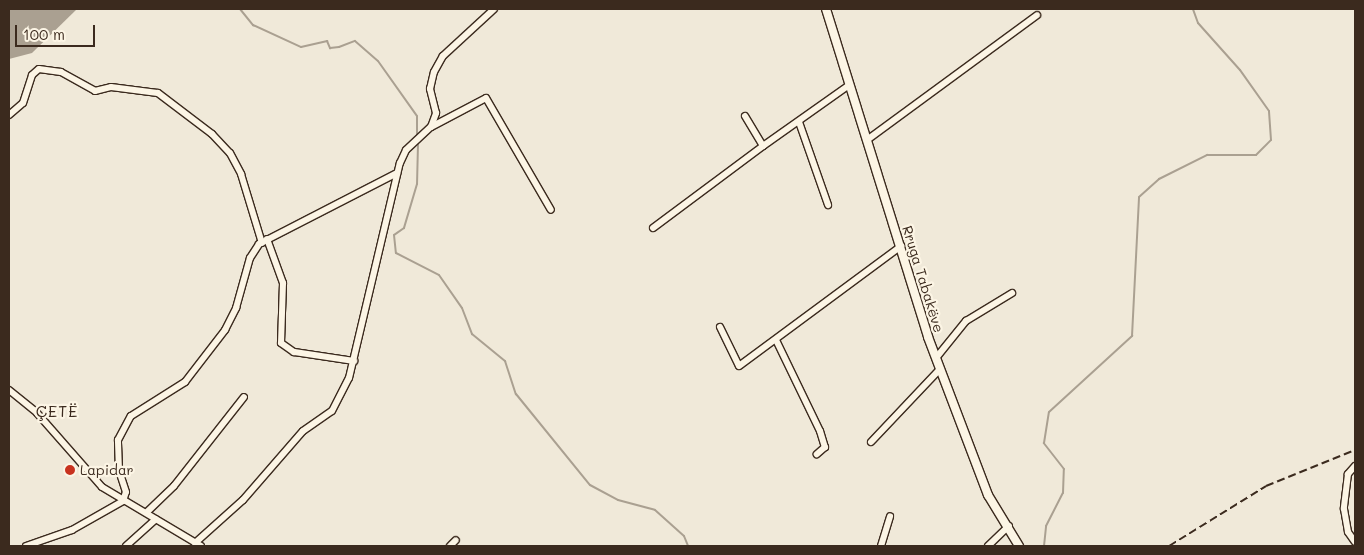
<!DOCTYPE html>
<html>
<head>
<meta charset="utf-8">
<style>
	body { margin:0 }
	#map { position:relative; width:1364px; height:555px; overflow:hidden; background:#f0e9d9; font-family:Mali,sans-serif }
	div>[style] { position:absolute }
	.water>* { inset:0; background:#aaa091 }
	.stream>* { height:2px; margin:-1px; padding:0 1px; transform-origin:1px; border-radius:1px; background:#aaa091 }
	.roads { filter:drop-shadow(1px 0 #3b2a1e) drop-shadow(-1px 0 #3b2a1e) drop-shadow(0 1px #3b2a1e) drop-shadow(0 -1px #3b2a1e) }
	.minor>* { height:6px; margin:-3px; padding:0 3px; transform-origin:3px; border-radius:3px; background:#fcf5e5 }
	.tertiary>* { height:8px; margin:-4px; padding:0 4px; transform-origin:4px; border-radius:4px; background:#fcf5e5 }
	.rail>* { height:2px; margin-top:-1px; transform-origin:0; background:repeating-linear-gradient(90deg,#3b2a1e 0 8px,transparent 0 12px) }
	.dots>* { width:14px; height:14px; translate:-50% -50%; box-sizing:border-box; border:2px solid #fcf5e5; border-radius:50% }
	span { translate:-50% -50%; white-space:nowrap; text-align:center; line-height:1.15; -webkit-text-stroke:4.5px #fcf5e5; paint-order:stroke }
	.street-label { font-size:14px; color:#3b2a1e }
	.poi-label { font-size:14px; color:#3b2a1e }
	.left { translate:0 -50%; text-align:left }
	.quarter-label { font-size:16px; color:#3b2a1e; letter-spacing:1px }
	.frame { position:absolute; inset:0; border:10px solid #3b2a1e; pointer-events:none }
	.scale { position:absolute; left:15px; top:25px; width:80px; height:22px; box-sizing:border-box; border:2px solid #3b2a1e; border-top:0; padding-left:6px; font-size:15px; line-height:18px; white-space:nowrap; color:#3b2a1e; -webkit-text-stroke:4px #fcf5e5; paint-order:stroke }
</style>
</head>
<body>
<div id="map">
	<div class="water">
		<i style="clip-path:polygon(9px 9px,77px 9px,32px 53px,9px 59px)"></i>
	</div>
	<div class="stream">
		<i style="left:240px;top:9px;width:21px;rotate:51deg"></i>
		<i style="left:253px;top:25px;width:53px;rotate:24.6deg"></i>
		<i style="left:301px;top:47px;width:27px;rotate:-13deg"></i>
		<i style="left:327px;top:41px;width:8px;rotate:67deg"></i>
		<i style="left:330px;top:48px;width:9px;rotate:-6deg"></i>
		<i style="left:339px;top:47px;width:17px;rotate:-21deg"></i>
		<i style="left:355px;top:41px;width:30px;rotate:41deg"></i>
		<i style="left:378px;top:61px;width:67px;rotate:54.7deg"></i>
		<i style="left:417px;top:116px;width:18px;rotate:90deg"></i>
		<i style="left:418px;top:144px;width:40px;rotate:91.4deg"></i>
		<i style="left:417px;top:184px;width:46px;rotate:106.5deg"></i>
		<i style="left:404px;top:228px;width:12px;rotate:145deg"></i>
		<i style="left:394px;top:235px;width:18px;rotate:84deg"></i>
		<i style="left:396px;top:253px;width:48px;rotate:27.1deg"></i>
		<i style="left:439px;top:275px;width:40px;rotate:55.1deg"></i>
		<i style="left:462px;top:308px;width:28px;rotate:69deg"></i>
		<i style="left:472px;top:334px;width:43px;rotate:39.3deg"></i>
		<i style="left:505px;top:361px;width:35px;rotate:72deg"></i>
		<i style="left:516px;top:394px;width:117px;rotate:50.9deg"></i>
		<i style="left:590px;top:485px;width:32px;rotate:28deg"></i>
		<i style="left:618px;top:500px;width:38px;rotate:15deg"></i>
		<i style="left:655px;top:510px;width:39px;rotate:42deg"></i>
		<i style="left:684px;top:536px;width:11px;rotate:68deg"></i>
		<i style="left:1044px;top:546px;width:20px;rotate:-84deg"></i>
		<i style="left:1046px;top:526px;width:37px;rotate:-63deg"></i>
		<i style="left:1063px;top:493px;width:24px;rotate:-88deg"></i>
		<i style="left:1064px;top:469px;width:33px;rotate:-128deg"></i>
		<i style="left:1044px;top:443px;width:31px;rotate:-81deg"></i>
		<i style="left:1049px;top:412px;width:113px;rotate:-42.5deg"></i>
		<i style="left:1132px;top:336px;width:139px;rotate:-87.1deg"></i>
		<i style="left:1139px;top:197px;width:27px;rotate:-42deg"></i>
		<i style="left:1159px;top:179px;width:54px;rotate:-26.6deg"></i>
		<i style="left:1207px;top:155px;width:49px"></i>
		<i style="left:1256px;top:155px;width:21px;rotate:-45deg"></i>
		<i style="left:1271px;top:140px;width:29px;rotate:-94deg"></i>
		<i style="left:1269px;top:111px;width:50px;rotate:-125.3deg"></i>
		<i style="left:1240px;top:70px;width:63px;rotate:-131.8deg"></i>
		<i style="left:1198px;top:23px;width:15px;rotate:-110deg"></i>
	</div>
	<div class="roads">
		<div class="minor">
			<i style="left:9px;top:115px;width:18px;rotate:-41deg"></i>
			<i style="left:23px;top:103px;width:29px;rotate:-72deg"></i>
			<i style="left:32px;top:75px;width:9px;rotate:-41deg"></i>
			<i style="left:39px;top:69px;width:22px;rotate:8deg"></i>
			<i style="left:61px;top:72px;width:39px;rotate:29deg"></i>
			<i style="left:95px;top:91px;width:16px;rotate:-14deg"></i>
			<i style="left:111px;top:87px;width:47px;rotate:7.3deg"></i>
			<i style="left:158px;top:93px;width:68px;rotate:37.2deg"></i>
			<i style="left:212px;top:134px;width:26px;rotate:47deg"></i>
			<i style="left:230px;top:153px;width:24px;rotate:62deg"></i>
			<i style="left:241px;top:174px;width:72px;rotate:73.1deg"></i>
			<i style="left:745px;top:116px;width:35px;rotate:59deg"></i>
			<i style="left:763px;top:146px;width:105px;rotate:-35.3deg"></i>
			<i style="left:799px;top:122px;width:88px;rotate:70.7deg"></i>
			<i style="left:431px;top:127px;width:62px;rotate:-27.8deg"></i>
			<i style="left:486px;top:98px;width:129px;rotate:59.9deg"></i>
			<i style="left:867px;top:140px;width:211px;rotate:-36.3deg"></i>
			<i style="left:653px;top:228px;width:137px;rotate:-36.7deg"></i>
			<i style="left:267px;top:239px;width:47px;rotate:70deg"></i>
			<i style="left:283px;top:283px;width:60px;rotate:91.9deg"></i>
			<i style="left:281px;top:343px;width:16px;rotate:35deg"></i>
			<i style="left:294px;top:352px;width:61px;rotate:8.5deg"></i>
			<i style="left:720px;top:327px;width:43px;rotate:64deg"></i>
			<i style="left:739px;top:366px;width:202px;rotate:-36.5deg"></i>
			<i style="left:776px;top:340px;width:101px;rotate:64.2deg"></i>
			<i style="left:820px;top:431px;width:17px;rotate:73deg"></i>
			<i style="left:825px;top:447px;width:11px;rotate:139deg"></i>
			<i style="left:936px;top:358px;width:48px;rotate:-51deg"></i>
			<i style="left:966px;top:321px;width:54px;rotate:-31.3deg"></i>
			<i style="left:9px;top:390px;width:36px;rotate:39deg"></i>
			<i style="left:37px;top:413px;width:98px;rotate:48.7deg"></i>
			<i style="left:102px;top:487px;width:115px;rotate:30.8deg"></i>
			<i style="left:871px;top:442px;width:100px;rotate:-46.6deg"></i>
			<i style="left:1355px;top:466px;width:11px;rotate:131deg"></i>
			<i style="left:1348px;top:474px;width:35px;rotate:97deg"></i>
			<i style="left:1344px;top:509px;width:23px;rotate:80deg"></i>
			<i style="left:1348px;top:532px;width:12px;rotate:55deg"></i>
			<i style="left:147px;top:512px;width:37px;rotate:-44deg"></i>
			<i style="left:174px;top:486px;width:113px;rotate:-51.8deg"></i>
			<i style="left:195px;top:543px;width:64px;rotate:-41.9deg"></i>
			<i style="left:243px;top:500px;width:91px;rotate:-49deg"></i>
			<i style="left:303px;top:431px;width:35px;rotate:-35deg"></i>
			<i style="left:332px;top:411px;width:37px;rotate:-63deg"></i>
			<i style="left:349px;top:378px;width:221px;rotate:-76.7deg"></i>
			<i style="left:400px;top:163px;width:14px;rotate:-65deg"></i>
			<i style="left:406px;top:150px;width:34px;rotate:-43deg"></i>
			<i style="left:431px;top:127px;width:15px;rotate:-70deg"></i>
			<i style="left:436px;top:113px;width:25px;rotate:-104deg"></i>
			<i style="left:430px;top:89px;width:17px;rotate:-77deg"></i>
			<i style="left:434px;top:72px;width:18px;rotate:-61deg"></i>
			<i style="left:443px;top:56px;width:69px;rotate:-42.7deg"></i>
			<i style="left:26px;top:546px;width:49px;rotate:-19.2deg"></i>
			<i style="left:72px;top:530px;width:59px;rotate:-29.6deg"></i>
			<i style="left:123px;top:501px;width:9px;rotate:-72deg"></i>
			<i style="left:126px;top:492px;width:22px;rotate:-108deg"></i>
			<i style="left:119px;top:471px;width:31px;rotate:-92deg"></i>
			<i style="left:118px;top:440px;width:27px;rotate:-62deg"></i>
			<i style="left:131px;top:416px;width:64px;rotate:-32.2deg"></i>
			<i style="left:185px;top:382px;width:66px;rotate:-52.4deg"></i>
			<i style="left:225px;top:330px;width:25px;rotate:-63deg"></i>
			<i style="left:236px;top:308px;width:52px;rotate:-74.4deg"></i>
			<i style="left:250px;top:258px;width:17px;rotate:-57deg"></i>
			<i style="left:259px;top:244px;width:155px;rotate:-27.2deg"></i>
			<i style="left:126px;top:546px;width:40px;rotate:-42deg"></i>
			<i style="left:450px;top:546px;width:8px;rotate:-45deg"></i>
			<i style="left:881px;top:546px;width:31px;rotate:-73deg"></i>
			<i style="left:988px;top:546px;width:29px;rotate:-44deg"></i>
		</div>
		<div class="tertiary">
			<i style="left:826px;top:9px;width:343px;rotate:72.7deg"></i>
			<i style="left:928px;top:337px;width:169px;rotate:69.2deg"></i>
			<i style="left:988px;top:495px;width:60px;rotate:58.7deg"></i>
		</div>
	</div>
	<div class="rail">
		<i style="left:1169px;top:546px;width:114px;rotate:-31.7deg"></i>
		<i style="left:1266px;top:486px;width:96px;rotate:-22deg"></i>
	</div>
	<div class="dots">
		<i style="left:70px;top:470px;background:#c8321e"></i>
	</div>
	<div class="street-label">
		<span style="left:923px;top:279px;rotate:73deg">Rruga Tabakëve</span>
	</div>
	<div class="poi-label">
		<span class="left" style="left:80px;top:470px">Lapidar</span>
	</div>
	<div class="quarter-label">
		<span style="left:57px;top:411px">ÇETË</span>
	</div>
	<div class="frame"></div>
	<div class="scale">100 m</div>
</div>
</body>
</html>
